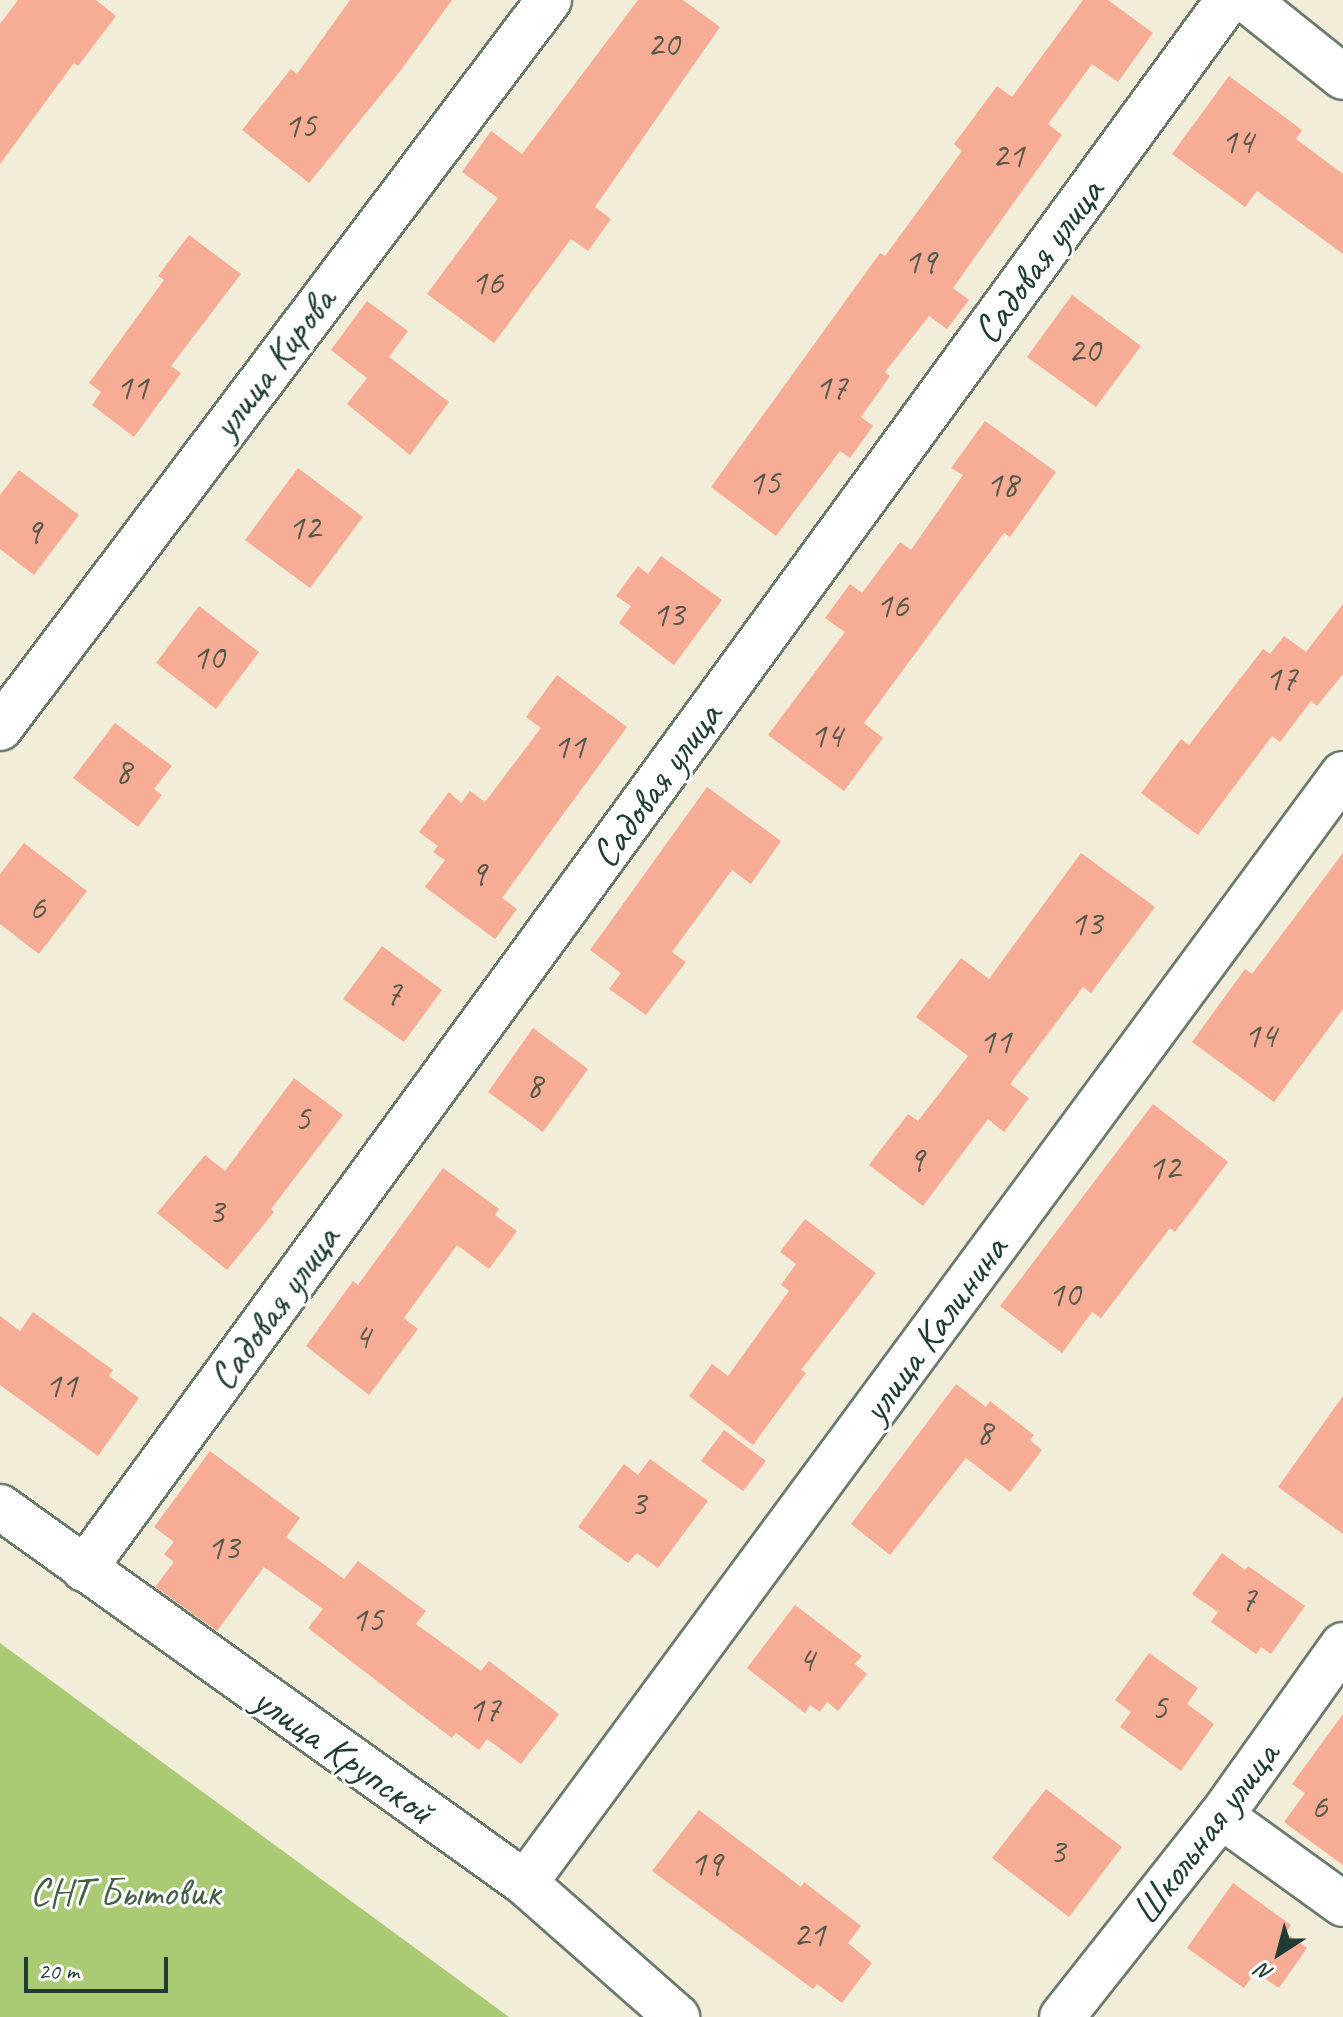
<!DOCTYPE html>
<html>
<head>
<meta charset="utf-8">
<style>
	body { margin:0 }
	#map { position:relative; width:1343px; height:2017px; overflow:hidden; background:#f2edd8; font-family:Caveat,sans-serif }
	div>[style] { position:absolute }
	.green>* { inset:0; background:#aacb74 }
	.building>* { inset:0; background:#f7ac96 }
	.roads { filter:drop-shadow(2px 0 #697b6d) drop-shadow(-2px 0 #697b6d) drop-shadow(0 2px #697b6d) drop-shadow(0 -2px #697b6d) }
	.minor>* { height:44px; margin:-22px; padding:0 22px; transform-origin:22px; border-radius:22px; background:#fff }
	span { translate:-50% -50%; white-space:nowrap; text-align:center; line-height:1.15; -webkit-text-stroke:6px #fff; paint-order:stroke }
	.number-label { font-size:36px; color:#55594c }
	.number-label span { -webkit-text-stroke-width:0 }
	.street-label { font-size:40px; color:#1f3d34 }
	.park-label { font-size:40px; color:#426044 }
	.north { position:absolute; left:1239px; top:1913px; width:80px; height:80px; -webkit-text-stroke:6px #fff; paint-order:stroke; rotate:216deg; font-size:22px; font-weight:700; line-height:32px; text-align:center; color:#1f3d34 }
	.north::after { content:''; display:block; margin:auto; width:28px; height:36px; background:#1f3d34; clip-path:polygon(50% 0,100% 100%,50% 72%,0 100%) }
	.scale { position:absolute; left:24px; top:1957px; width:144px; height:36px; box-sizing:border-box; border:4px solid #1f3d34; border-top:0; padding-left:10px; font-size:24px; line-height:28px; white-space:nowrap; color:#1f3d34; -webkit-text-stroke:6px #fff; paint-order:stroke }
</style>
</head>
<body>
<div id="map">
	<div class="green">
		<i style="clip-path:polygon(0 1643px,509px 2017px,0 2017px)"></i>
	</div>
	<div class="building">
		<i style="clip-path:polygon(18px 0,96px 0,116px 16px,78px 66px,74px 63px,0 164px,0 24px)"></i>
		<i style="clip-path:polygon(350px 0,452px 0,401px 70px,309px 183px,242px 130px,291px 69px,297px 74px)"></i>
		<i style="clip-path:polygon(638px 0,683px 0,720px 27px,595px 207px,611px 219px,588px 251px,571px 239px,494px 343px,427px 294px,498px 198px,462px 172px,491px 131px,522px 154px)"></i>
		<i style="clip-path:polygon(1083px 0,1108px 0,1153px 33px,1118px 82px,1092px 64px,1048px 124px,1062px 135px,953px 288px,969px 300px,947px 329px,929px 316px,885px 372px,890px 376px,861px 417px,873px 426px,850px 458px,840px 451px,776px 536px,711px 487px,880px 253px,885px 256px,962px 151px,954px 144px,997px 86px,1012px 97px)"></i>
		<i style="clip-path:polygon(1229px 76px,1302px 130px,1296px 139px,1343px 174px,1343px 254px,1257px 191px,1245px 207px,1172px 154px)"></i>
		<i style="clip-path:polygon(189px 235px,241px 274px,171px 366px,181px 373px,134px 437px,92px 405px,101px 392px,89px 383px,164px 280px,158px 276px)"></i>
		<i style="clip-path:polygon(1072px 295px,1141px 346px,1096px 407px,1027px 357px)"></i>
		<i style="clip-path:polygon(367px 301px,408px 331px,389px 357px,449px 402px,410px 455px,347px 404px,367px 378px,331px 350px)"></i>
		<i style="clip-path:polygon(985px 421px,1056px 472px,1010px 537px,1004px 533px,864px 723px,883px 738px,844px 791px,768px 735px,845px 632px,825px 618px,850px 584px,862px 593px,900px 542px,911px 550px,963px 475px,951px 468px)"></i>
		<i style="clip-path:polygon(298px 468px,363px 517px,310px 588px,245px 540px)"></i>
		<i style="clip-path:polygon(19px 470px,79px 515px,34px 575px,0 549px,0 495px)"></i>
		<i style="clip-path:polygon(661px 556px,722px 600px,674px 665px,619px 623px,631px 606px,616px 596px,638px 566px,648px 574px)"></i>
		<i style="clip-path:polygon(1343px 604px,1343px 674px,1317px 706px,1311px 701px,1280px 742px,1272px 736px,1198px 835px,1141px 793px,1181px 739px,1189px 745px,1263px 649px,1270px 654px,1284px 636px,1306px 652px)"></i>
		<i style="clip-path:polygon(199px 606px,259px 652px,216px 709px,156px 663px)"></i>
		<i style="clip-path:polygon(557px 675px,627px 727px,502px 898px,517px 909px,495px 939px,425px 887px,445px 860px,433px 852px,438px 846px,419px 832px,449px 792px,461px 803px,470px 791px,485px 802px,541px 728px,526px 717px)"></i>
		<i style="clip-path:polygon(115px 723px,172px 766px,154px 789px,162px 795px,138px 827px,73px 778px)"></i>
		<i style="clip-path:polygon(707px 787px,781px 841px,751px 884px,732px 870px,672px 952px,686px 962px,646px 1015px,609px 989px,621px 973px,590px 950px)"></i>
		<i style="clip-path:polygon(24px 843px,87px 891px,39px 954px,0 924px,0 874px)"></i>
		<i style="clip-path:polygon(1081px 853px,1155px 907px,1091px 993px,1083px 987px,1010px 1084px,1029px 1098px,1004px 1132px,988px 1119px,923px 1206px,869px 1165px,908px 1114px,918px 1121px,968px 1056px,916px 1017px,961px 958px,989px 979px)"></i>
		<i style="clip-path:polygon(1343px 853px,1343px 1009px,1274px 1102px,1192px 1042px,1245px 969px,1252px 974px)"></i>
		<i style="clip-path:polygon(382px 946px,442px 990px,404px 1042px,343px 999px)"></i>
		<i style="clip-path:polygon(533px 1028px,588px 1069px,543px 1132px,488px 1092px)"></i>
		<i style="clip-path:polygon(294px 1078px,343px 1115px,271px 1209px,274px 1212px,227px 1270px,157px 1213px,205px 1155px,225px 1171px)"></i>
		<i style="clip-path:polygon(1153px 1104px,1228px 1162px,1175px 1232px,1170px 1228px,1101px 1318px,1092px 1312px,1062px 1353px,1000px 1306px)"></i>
		<i style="clip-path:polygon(443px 1168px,499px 1209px,495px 1215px,517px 1231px,489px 1269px,457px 1245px,404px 1318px,418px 1329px,369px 1395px,306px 1346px,353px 1281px,358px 1285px)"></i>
		<i style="clip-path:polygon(805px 1219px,876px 1273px,801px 1370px,806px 1373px,753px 1445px,689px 1396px,712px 1364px,728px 1376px,789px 1291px,781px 1285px,796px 1264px,780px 1252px)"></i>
		<i style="clip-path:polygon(33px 1312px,113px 1370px,109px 1376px,139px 1398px,98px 1456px,0 1385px,0 1316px,20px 1331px)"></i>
		<i style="clip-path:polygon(956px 1384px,986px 1407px,990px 1401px,1034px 1435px,1030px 1440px,1042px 1450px,1010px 1492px,966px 1458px,890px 1555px,851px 1524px)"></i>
		<i style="clip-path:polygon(1343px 1396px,1343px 1534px,1278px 1487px)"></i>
		<i style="clip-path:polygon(724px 1430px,766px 1461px,743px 1491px,701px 1461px)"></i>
		<i style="clip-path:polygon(210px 1451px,300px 1518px,286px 1537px,344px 1579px,358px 1561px,426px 1611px,416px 1624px,481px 1671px,489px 1661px,559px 1714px,521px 1764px,487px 1739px,479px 1750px,456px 1733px,452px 1738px,399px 1698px,308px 1628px,323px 1609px,264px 1567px,217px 1631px,155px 1587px,174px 1562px,164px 1554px,174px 1542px,154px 1527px)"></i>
		<i style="clip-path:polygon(650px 1459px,708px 1501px,658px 1568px,637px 1553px,628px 1563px,578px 1527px,624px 1464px,638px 1475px)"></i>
		<i style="clip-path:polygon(1222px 1553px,1245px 1570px,1248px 1566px,1305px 1606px,1271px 1654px,1261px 1647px,1256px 1654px,1211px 1622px,1218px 1612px,1192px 1594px)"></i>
		<i style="clip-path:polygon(795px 1605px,862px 1656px,855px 1664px,867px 1674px,838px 1711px,827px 1702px,820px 1712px,810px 1705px,805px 1713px,747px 1668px)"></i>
		<i style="clip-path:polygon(1149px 1653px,1198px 1688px,1187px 1704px,1214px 1724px,1181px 1771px,1120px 1727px,1131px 1712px,1115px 1700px)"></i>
		<i style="clip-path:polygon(1343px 1714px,1343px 1865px,1284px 1822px,1305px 1793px,1292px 1784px)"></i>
		<i style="clip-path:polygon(1046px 1789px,1122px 1847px,1069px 1917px,992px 1858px)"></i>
		<i style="clip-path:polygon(699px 1810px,801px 1887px,804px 1882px,861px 1926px,848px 1943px,872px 1963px,842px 2003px,817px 1984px,813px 1989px,652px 1871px)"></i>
		<i style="clip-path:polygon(1233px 1883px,1291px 1925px,1286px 1933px,1307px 1948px,1279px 1988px,1255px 1972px,1244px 1988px,1187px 1948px)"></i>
	</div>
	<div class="roads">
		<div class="minor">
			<i style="left:1247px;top:0;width:123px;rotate:38.7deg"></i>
			<i style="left:0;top:728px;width:912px;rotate:-52.98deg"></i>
			<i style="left:0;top:1507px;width:646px;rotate:35.61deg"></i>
			<i style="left:525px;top:1883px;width:203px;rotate:41.4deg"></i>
			<i style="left:84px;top:1569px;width:1942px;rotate:-53.9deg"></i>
			<i style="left:1221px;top:1816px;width:150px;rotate:35.8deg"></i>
			<i style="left:525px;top:1883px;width:1378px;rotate:-53.59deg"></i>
			<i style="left:1062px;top:2017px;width:256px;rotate:-51.7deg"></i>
			<i style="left:1221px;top:1816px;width:210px;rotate:-54.5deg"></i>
		</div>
	</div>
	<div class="number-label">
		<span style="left:663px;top:45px">20</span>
		<span style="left:300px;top:126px">15</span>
		<span style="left:1237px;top:142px">14</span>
		<span style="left:1008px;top:156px">21</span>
		<span style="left:920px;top:262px">19</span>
		<span style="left:487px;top:283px">16</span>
		<span style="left:1084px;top:351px">20</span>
		<span style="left:132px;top:388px">11</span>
		<span style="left:831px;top:388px">17</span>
		<span style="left:764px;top:483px">15</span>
		<span style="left:1002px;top:485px">18</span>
		<span style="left:304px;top:528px">12</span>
		<span style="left:33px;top:532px">9</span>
		<span style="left:892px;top:606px">16</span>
		<span style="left:668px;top:615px">13</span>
		<span style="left:208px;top:658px">10</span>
		<span style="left:1281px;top:679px">17</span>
		<span style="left:826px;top:736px">14</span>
		<span style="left:569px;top:747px">11</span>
		<span style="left:123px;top:772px">8</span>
		<span style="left:478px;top:874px">9</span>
		<span style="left:37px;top:908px">6</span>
		<span style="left:1086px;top:924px">13</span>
		<span style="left:393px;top:994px">7</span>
		<span style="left:1260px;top:1036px">14</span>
		<span style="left:995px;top:1042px">11</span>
		<span style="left:534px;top:1086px">8</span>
		<span style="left:302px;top:1119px">5</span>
		<span style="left:916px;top:1160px">9</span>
		<span style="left:1164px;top:1168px">12</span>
		<span style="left:216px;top:1212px">3</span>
		<span style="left:1064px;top:1295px">10</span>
		<span style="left:362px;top:1337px">4</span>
		<span style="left:61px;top:1386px">11</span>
		<span style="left:984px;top:1433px">8</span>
		<span style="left:638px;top:1504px">3</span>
		<span style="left:223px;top:1548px">13</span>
		<span style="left:1248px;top:1600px">7</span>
		<span style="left:367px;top:1620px">15</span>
		<span style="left:806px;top:1660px">4</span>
		<span style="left:1159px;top:1708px">5</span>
		<span style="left:484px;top:1710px">17</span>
		<span style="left:1319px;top:1807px">6</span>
		<span style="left:1057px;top:1852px">3</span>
		<span style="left:706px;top:1864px">19</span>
		<span style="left:809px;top:1935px">21</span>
	</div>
	<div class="street-label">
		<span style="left:1038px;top:261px;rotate:-54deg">Садовая улица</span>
		<span style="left:273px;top:363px;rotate:-53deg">улица Кирова</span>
		<span style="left:656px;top:785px;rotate:-54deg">Садовая улица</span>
		<span style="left:274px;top:1308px;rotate:-54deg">Садовая улица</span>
		<span style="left:934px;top:1329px;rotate:-54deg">улица Калинина</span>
		<span style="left:344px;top:1755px;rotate:35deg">улица Крупской</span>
		<span style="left:1205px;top:1833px;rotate:-53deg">Школьная улица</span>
	</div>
	<div class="park-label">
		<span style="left:125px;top:1892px">СНТ Бытовик</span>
	</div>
	<div class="north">N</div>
	<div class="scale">20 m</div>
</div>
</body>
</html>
